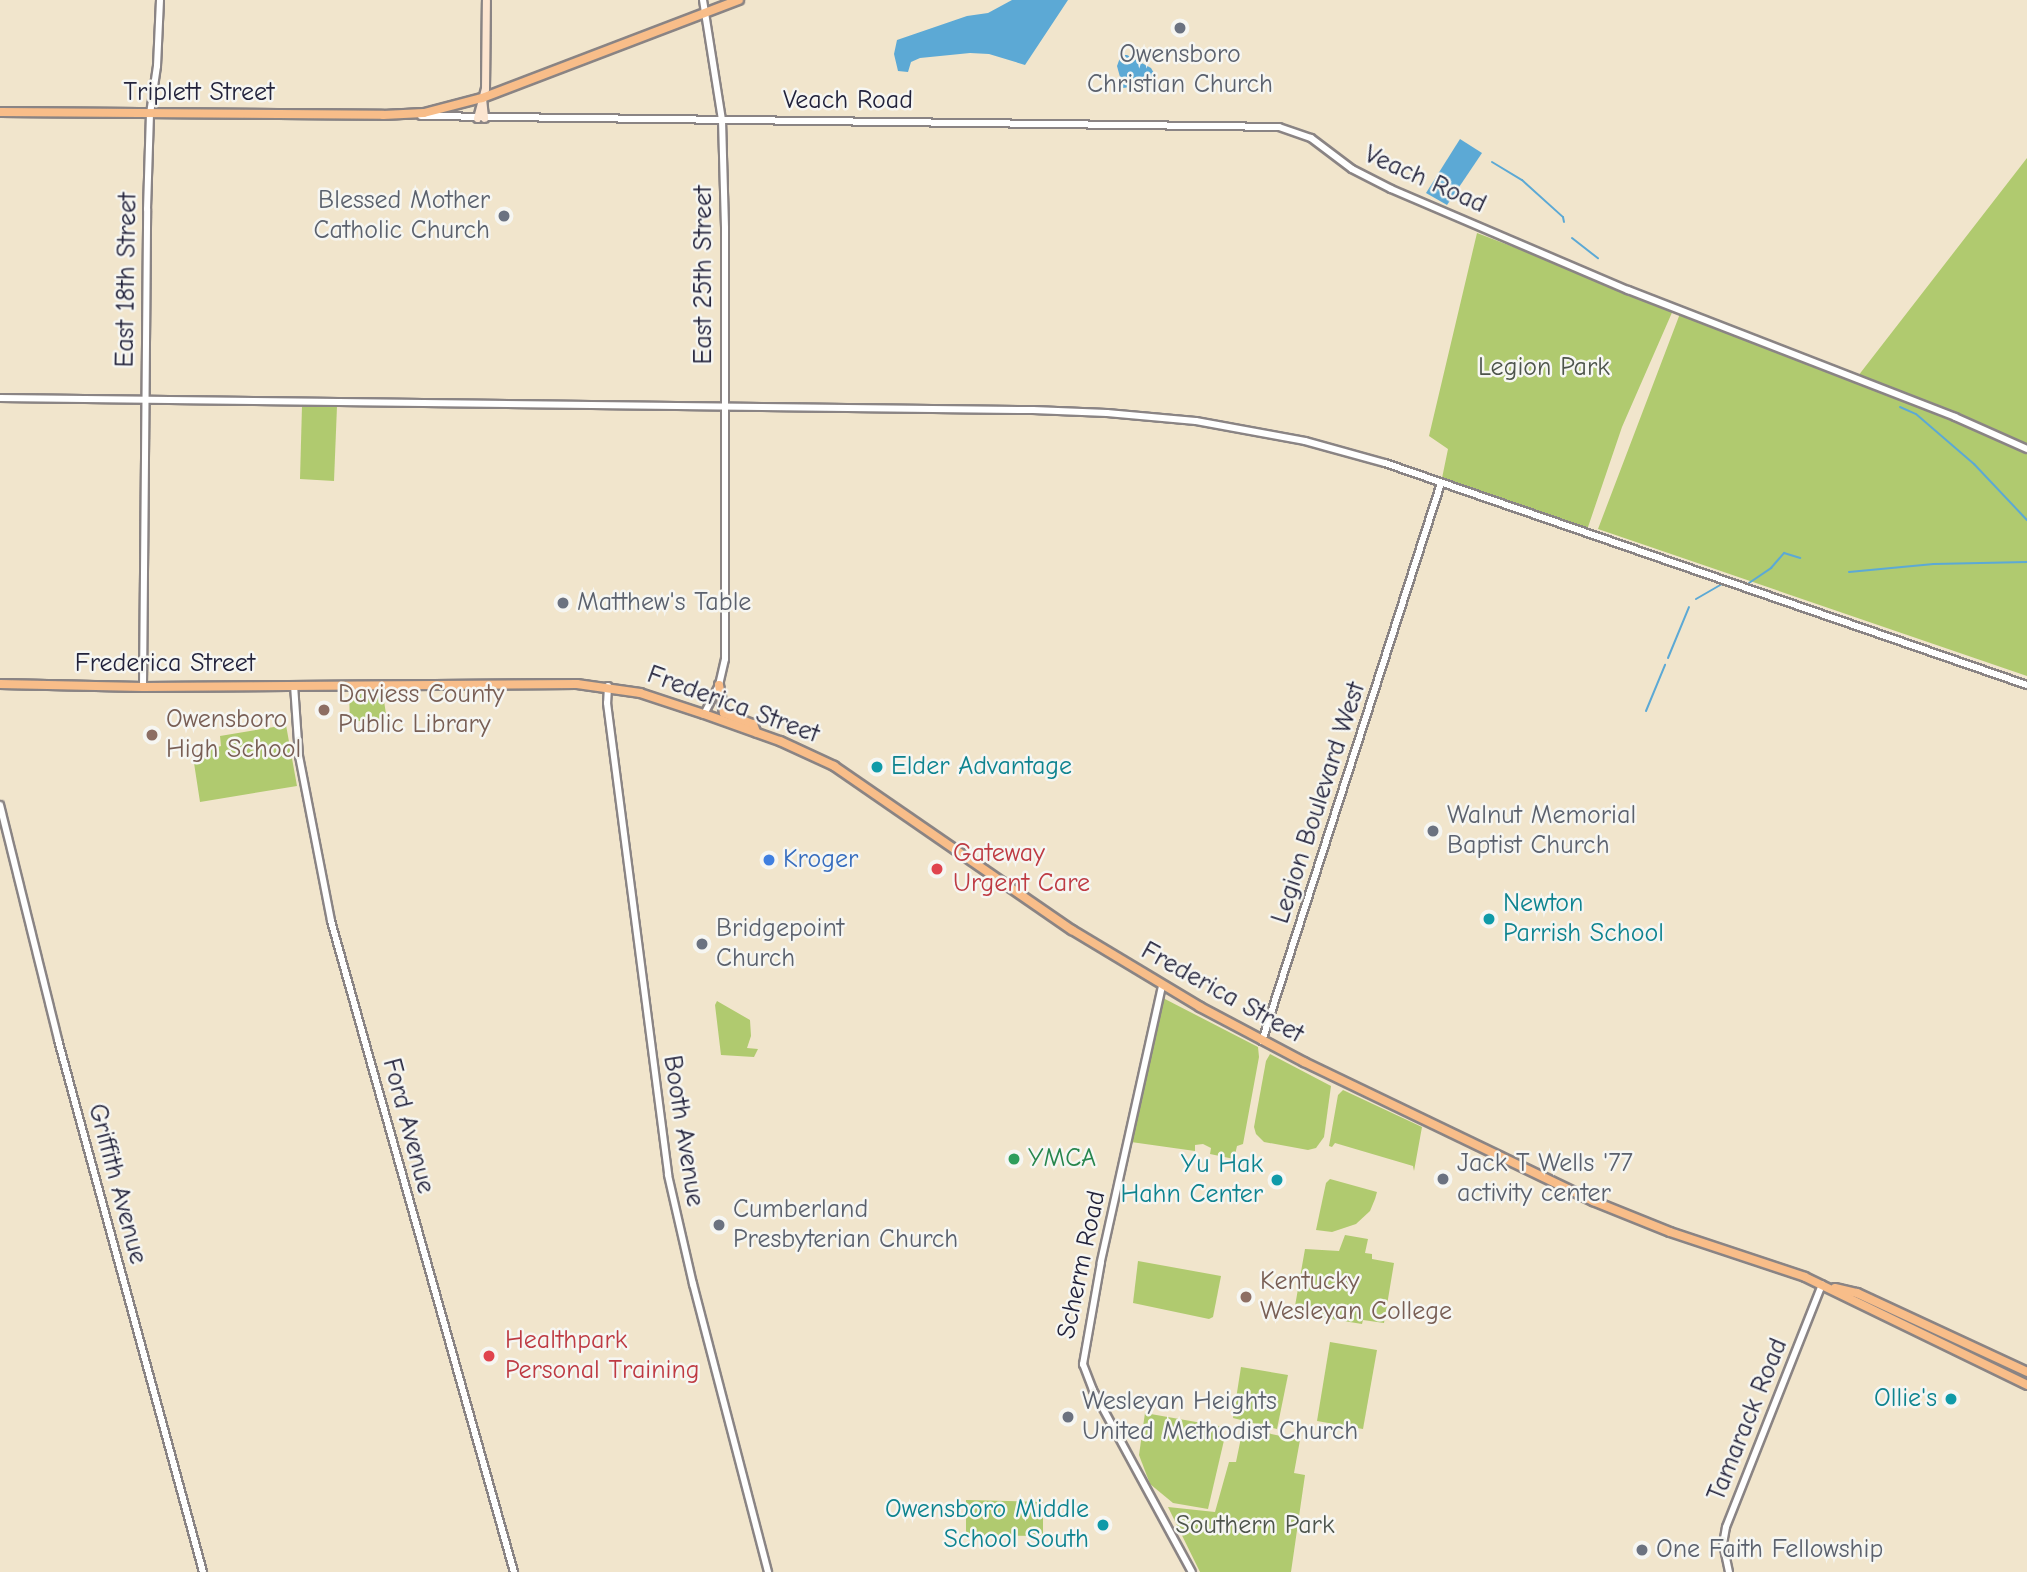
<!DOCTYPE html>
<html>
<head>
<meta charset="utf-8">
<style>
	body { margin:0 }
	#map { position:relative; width:2027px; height:1572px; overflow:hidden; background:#f1e5cc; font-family:"Comic Neue",sans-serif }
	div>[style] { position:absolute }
	.green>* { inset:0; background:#b0ca6f }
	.water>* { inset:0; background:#5ca9d5 }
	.stream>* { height:2px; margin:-1px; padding:0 1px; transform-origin:1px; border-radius:1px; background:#5ca9d5 }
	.roads { filter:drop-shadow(2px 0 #8a8484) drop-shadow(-2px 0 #8a8484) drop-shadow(0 2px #8a8484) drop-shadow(0 -2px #8a8484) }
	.tertiary>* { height:6px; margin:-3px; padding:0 3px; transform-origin:3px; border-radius:3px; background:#fff }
	.secondary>* { height:7px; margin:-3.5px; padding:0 3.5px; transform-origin:3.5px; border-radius:3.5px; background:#fce5d0 }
	.primary>* { height:8px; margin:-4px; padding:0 4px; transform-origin:4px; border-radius:4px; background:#f8bd89 }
	.dots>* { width:19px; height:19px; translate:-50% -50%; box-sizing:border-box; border:4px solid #f6f6f2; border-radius:50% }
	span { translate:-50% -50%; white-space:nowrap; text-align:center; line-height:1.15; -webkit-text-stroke:5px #f6f6f2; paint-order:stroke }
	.worship-label { font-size:26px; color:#5b616d }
	.right { translate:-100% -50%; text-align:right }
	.left { translate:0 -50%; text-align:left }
	.street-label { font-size:26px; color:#22223b }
	.park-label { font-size:26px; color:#4d544b }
	.education-label { font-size:26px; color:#785e54 }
	.culture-label { font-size:26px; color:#0d838f }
	.health-label { font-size:26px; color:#be3a42 }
	.shop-label { font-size:26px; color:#366cbe }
	.leisure-label { font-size:26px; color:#27864d }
</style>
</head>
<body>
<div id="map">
	<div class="green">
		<i style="clip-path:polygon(2027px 158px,2027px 676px,1598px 529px,1681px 311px,1858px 376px)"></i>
		<i style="clip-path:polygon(1477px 233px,1674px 308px,1622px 427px,1586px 533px,1441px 483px,1448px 449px,1429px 436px)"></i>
		<i style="clip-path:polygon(302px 406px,337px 406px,334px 481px,300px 479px)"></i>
		<i style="clip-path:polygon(349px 694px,383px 694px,387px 721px,350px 721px)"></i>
		<i style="clip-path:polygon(286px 725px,297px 786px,200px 802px,194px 763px,201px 762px,201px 752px,221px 746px,220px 736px)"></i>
		<i style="clip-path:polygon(1163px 998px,1258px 1047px,1259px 1057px,1243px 1144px,1237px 1146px,1234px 1159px,1210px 1154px,1211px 1148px,1203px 1144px,1195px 1145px,1195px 1151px,1131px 1142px)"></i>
		<i style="clip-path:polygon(717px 1001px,750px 1020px,751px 1036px,747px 1048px,758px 1049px,754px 1057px,721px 1055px,715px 1005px)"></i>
		<i style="clip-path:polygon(1270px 1054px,1331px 1086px,1324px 1137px,1316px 1148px,1308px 1150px,1264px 1142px,1256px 1134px,1254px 1127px,1266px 1061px)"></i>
		<i style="clip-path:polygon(1343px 1090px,1422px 1127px,1414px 1171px,1413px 1166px,1335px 1143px,1332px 1147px,1329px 1146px,1338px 1095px)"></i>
		<i style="clip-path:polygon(1330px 1179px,1377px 1192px,1375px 1199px,1370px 1211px,1356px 1224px,1332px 1232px,1316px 1230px,1326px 1183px)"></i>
		<i style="clip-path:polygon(1345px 1235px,1368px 1239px,1365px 1253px,1372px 1254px,1372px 1259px,1394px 1263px,1384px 1323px,1363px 1320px,1362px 1324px,1319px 1317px,1320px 1310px,1295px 1306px,1305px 1249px,1339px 1251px)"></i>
		<i style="clip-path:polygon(1138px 1261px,1221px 1276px,1213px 1317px,1209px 1319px,1133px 1303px)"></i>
		<i style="clip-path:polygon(1330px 1342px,1377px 1350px,1363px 1429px,1317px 1421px)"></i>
		<i style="clip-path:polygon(1241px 1367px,1288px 1375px,1277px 1429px,1233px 1418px)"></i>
		<i style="clip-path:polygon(1145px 1413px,1219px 1426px,1225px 1436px,1208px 1509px,1173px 1503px,1150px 1484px,1139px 1455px)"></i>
		<i style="clip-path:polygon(1243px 1428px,1300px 1440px,1294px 1473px,1305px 1475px,1291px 1572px,1200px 1572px,1168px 1507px,1215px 1512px,1229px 1462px,1236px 1462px)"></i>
		<i style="clip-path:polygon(966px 1500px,1043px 1502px,1043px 1536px,966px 1535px)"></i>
	</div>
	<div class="water">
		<i style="clip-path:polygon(1012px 0,1068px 0,1025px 65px,989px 54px,970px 53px,920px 58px,911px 62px,908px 72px,898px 71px,894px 54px,897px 40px,967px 16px,988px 13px)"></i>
		<i style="clip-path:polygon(1121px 55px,1127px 55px,1151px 68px,1155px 75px,1152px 84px,1123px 88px,1117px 66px)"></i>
		<i style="clip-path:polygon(1460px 139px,1482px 153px,1447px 205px,1426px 193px)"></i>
	</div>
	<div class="stream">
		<i style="left:1492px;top:162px;width:35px;rotate:31deg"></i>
		<i style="left:1522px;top:180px;width:55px;rotate:42.1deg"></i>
		<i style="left:1563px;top:217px;width:5px;rotate:79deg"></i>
		<i style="left:1572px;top:238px;width:33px;rotate:38deg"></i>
		<i style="left:1900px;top:407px;width:17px;rotate:24deg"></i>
		<i style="left:1916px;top:414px;width:77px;rotate:40.8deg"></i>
		<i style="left:1974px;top:464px;width:77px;rotate:46.6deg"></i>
		<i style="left:1849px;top:572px;width:85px;rotate:-5.4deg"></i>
		<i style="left:1934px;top:564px;width:93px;rotate:-1.2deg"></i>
		<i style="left:1749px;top:583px;width:27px;rotate:-34deg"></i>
		<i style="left:1771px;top:568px;width:20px;rotate:-49deg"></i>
		<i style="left:1784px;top:553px;width:17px;rotate:17deg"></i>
		<i style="left:1696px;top:599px;width:30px;rotate:-30deg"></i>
		<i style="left:1668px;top:658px;width:55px;rotate:-67.6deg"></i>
		<i style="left:1646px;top:711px;width:50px;rotate:-67.6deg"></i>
	</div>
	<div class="roads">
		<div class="tertiary">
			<i style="left:703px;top:0;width:121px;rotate:81deg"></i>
			<i style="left:722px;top:120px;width:108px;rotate:88.4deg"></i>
			<i style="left:725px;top:228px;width:431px;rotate:90deg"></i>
			<i style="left:725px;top:659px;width:27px;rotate:103deg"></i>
			<i style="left:719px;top:685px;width:33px;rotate:117deg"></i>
			<i style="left:421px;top:116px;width:858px;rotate:0.73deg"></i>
			<i style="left:1279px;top:127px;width:34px;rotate:19deg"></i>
			<i style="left:1311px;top:138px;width:51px;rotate:37.1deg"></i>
			<i style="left:1352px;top:169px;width:44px;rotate:27.1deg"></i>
			<i style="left:1391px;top:189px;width:258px;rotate:23.1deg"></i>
			<i style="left:1628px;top:290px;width:351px;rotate:21.2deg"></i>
			<i style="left:1955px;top:417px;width:79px;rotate:24deg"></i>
			<i style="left:0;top:398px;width:1033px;rotate:0.67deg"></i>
			<i style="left:1033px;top:410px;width:74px;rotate:2.3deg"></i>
			<i style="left:1107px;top:413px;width:89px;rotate:5.1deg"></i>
			<i style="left:1196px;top:421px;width:111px;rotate:10.4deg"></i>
			<i style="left:1305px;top:441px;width:83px;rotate:15.4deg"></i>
			<i style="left:1385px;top:463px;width:679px;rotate:19.08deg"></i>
			<i style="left:294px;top:685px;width:71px;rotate:86deg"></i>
			<i style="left:299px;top:756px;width:168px;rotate:79deg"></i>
			<i style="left:331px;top:921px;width:676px;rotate:74.3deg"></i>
			<i style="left:608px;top:686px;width:17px;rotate:93deg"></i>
			<i style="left:607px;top:703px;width:476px;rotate:82.6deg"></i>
			<i style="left:668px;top:1175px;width:112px;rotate:77.1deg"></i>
			<i style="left:693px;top:1284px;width:298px;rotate:75.4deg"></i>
			<i style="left:143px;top:687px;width:478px;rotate:-89.5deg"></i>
			<i style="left:147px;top:209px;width:95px;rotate:-88.2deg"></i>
			<i style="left:150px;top:114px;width:49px;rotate:-81.7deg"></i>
			<i style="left:157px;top:66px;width:66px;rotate:-87.4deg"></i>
			<i style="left:0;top:805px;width:242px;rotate:76.1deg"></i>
			<i style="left:58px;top:1040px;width:551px;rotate:74.75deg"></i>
			<i style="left:1162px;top:986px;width:283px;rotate:102.5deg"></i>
			<i style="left:1101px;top:1262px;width:104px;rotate:100deg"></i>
			<i style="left:1083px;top:1364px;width:28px;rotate:69deg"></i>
			<i style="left:1093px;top:1390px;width:207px;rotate:61.5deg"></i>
			<i style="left:1262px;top:1041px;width:586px;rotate:-72.21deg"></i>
			<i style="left:1729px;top:1572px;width:29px;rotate:-102deg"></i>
			<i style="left:1723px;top:1544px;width:17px;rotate:-80deg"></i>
			<i style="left:1726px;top:1527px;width:261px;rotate:-68.4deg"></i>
		</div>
		<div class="secondary">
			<i style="left:482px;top:98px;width:20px;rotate:84deg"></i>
			<i style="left:477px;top:118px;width:30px;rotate:-75deg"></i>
			<i style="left:485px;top:89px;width:89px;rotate:-89.4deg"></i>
		</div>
		<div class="primary">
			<i style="left:0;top:112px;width:383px;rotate:0.4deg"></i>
			<i style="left:383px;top:115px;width:41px;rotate:-2.8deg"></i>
			<i style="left:424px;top:113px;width:60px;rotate:-14.5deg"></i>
			<i style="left:482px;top:98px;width:275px;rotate:-20.9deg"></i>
			<i style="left:0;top:684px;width:143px;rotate:1.2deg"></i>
			<i style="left:143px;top:687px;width:434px;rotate:-0.4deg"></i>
			<i style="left:577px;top:684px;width:64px;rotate:8.1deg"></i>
			<i style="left:640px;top:693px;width:67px;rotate:18.2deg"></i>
			<i style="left:704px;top:714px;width:81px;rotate:19.6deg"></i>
			<i style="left:780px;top:741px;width:60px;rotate:24.8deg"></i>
			<i style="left:834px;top:766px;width:289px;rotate:34.6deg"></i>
			<i style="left:1072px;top:930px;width:149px;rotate:31deg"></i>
			<i style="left:1200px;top:1007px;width:118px;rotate:27.9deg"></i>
			<i style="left:1304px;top:1062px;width:321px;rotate:25.7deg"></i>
			<i style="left:1593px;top:1201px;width:83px;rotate:21.9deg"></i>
			<i style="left:1670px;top:1232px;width:142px;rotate:18.4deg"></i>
			<i style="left:1805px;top:1277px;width:247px;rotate:25.9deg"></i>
			<i style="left:719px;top:685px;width:28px;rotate:80deg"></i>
			<i style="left:724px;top:713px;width:31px;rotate:21deg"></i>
			<i style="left:753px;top:724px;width:9px;rotate:69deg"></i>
			<i style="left:1835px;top:1288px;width:23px;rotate:13deg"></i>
			<i style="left:1857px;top:1293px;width:187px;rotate:24.9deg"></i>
		</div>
	</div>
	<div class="dots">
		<i style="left:1180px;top:28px;background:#6b7280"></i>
		<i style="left:504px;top:216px;background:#6b7280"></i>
		<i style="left:563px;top:603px;background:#6b7280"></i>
		<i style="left:324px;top:710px;background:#8d6e63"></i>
		<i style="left:152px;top:735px;background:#8d6e63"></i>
		<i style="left:877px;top:767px;background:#0f9aa8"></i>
		<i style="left:1433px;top:831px;background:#6b7280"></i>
		<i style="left:769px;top:860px;background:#3f7fe0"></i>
		<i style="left:937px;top:869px;background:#e0444e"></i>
		<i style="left:1489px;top:919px;background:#0f9aa8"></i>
		<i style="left:702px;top:944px;background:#6b7280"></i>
		<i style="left:1014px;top:1159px;background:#2e9e5b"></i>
		<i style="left:1443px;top:1179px;background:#6b7280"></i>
		<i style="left:1277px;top:1180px;background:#0f9aa8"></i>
		<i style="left:719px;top:1225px;background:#6b7280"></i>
		<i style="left:1246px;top:1297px;background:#8d6e63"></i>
		<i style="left:489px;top:1356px;background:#e0444e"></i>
		<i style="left:1951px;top:1399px;background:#0f9aa8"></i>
		<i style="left:1068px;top:1417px;background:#6b7280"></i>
		<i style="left:1103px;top:1525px;background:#0f9aa8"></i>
		<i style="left:1642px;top:1550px;background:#6b7280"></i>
	</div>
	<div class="worship-label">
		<span style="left:1180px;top:70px">Owensboro<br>Christian Church</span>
		<span class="right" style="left:490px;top:216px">Blessed Mother<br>Catholic Church</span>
		<span class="left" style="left:577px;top:603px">Matthew's Table</span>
		<span class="left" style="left:1447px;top:831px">Walnut Memorial<br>Baptist Church</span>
		<span class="left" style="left:716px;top:944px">Bridgepoint<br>Church</span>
		<span class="left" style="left:1457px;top:1179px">Jack T Wells '77<br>activity center</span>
		<span class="left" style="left:733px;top:1225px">Cumberland<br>Presbyterian Church</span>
		<span class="left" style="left:1082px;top:1417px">Wesleyan Heights<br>United Methodist Church</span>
		<span class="left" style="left:1656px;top:1550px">One Faith Fellowship</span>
	</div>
	<div class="street-label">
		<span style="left:199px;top:93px">Triplett Street</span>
		<span style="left:848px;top:101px">Veach Road</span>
		<span style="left:1425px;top:180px;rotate:24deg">Veach Road</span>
		<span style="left:704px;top:275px;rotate:-90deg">East 25th Street</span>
		<span style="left:127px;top:280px;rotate:-89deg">East 18th Street</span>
		<span style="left:165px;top:664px">Frederica Street</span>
		<span style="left:733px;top:705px;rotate:20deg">Frederica Street</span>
		<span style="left:1319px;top:803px;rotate:-72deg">Legion Boulevard West</span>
		<span style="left:1222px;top:993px;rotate:29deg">Frederica Street</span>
		<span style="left:408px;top:1126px;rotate:75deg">Ford Avenue</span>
		<span style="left:683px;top:1131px;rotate:81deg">Booth Avenue</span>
		<span style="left:117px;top:1184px;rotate:75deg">Griffith Avenue</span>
		<span style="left:1082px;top:1265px;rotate:-78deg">Scherm Road</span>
		<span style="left:1748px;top:1420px;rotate:-68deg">Tamarack Road</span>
	</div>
	<div class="park-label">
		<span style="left:1544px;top:368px">Legion Park</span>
		<span style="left:1255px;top:1526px">Southern Park</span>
	</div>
	<div class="education-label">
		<span class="left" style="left:338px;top:710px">Daviess County<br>Public Library</span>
		<span class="left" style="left:166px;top:735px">Owensboro<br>High School</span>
		<span class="left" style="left:1260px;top:1297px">Kentucky<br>Wesleyan College</span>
	</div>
	<div class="culture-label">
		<span class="left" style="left:891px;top:767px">Elder Advantage</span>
		<span class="left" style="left:1503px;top:919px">Newton<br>Parrish School</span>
		<span class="right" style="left:1263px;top:1180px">Yu Hak<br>Hahn Center</span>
		<span class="right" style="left:1937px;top:1399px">Ollie's</span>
		<span class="right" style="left:1089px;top:1525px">Owensboro Middle<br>School South</span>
	</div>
	<div class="health-label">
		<span class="left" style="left:953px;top:869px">Gateway<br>Urgent Care</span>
		<span class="left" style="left:505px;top:1356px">Healthpark<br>Personal Training</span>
	</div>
	<div class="shop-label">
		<span class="left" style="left:783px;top:860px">Kroger</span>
	</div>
	<div class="leisure-label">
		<span class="left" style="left:1028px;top:1159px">YMCA</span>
	</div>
</div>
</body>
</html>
